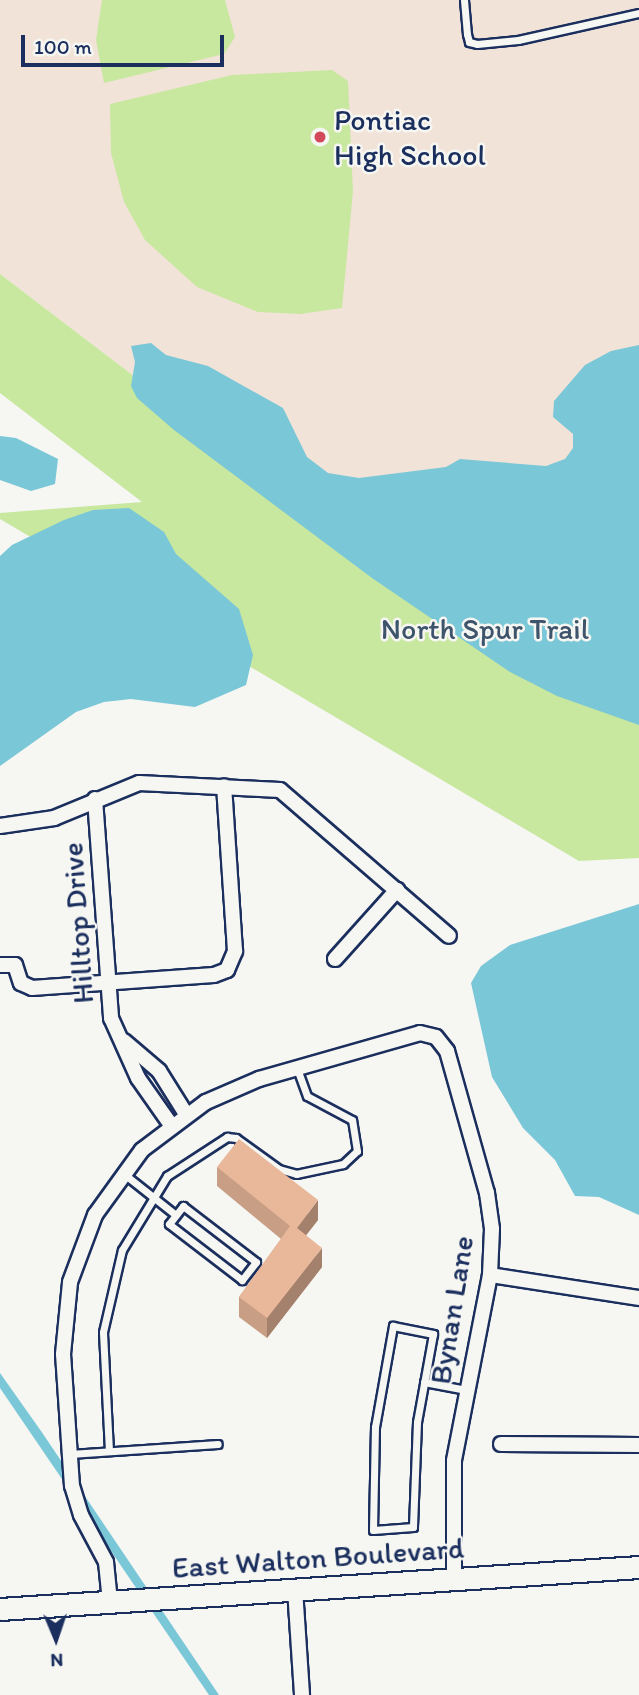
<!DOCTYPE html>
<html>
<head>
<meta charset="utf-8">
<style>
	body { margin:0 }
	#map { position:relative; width:639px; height:1695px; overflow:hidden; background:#f6f6f2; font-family:Itim,sans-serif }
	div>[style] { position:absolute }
	.built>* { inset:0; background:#f2e3d8 }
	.green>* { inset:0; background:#c8e79f }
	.water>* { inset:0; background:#7ac7d8 }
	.roads { filter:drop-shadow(2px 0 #1b2f5e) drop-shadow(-2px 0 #1b2f5e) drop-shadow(0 2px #1b2f5e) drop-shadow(0 -2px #1b2f5e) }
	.lane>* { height:7px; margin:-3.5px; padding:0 3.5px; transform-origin:3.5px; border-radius:3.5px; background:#f6f6f2 }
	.street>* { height:14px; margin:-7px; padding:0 7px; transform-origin:7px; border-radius:7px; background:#f6f6f2 }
	.secondary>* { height:21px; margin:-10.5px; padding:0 10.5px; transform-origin:10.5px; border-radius:10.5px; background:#f6f6f2 }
	.wall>* { inset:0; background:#c89e84 }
	.shaded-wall>* { inset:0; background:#a3816c }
	.building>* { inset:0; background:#e9b89a }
	.dots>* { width:19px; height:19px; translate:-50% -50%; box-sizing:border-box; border:4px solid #f6f6f2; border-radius:50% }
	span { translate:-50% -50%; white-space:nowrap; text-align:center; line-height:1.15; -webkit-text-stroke:5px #f6f6f2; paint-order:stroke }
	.poi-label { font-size:30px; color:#1b2f5e }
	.left { translate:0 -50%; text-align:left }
	.park-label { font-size:30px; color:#3e546b }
	.street-label { font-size:30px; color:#1b2f5e }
	.north { position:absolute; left:21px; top:1604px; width:70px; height:70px; -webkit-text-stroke:5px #f6f6f2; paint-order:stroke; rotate:178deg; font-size:19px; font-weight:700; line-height:28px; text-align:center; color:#1b2f5e }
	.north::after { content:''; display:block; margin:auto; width:24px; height:32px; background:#1b2f5e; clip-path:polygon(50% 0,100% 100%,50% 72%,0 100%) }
	.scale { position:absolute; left:21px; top:35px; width:203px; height:32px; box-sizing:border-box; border:4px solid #1b2f5e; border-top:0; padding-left:9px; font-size:21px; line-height:24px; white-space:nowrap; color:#1b2f5e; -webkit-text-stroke:5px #f6f6f2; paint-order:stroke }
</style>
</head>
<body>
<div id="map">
	<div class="built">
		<i style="clip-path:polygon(0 0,639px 0,639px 464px,286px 492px,0 274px)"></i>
	</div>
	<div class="green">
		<i style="clip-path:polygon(102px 0,225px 0,235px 37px,224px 54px,104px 83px,96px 40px)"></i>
		<i style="clip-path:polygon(332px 70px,348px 81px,353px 191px,342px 308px,300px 314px,258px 312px,197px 287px,145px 240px,124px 202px,111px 153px,110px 104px,232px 75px)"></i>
		<i style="clip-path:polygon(0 274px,286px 492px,639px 464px,639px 858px,579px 861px,0 519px,0 513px,142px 502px,0 393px)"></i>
	</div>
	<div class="water">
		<i style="clip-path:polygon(151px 343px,166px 355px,208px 366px,283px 408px,307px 457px,328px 473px,359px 478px,446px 467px,460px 459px,546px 466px,565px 459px,573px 448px,573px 434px,553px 417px,554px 401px,585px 365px,611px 351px,639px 345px,639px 725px,557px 696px,510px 672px,372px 578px,174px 430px,137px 398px,131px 386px,135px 362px,131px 346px)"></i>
		<i style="clip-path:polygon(0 436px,16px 438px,58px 459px,55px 484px,31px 491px,0 480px)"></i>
		<i style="clip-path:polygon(129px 508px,164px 532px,176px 554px,239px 609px,253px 655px,246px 685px,195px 707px,131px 699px,104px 702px,76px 712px,0 766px,0 556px,12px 545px,64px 520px,93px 510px)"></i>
		<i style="clip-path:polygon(639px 904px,639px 1215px,599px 1197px,575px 1196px,555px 1160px,523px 1128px,492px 1077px,471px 983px,481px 966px,510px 945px)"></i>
		<i style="clip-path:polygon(0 1373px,41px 1431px,219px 1695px,209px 1695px,0 1388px)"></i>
	</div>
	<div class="roads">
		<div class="lane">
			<i style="left:464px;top:0;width:34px;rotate:85deg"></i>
			<i style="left:467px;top:34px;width:8px;rotate:76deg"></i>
			<i style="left:469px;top:42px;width:8px;rotate:14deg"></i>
			<i style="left:477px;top:44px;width:41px;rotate:-5.6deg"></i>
			<i style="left:518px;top:40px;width:124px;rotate:-12.6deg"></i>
			<i style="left:124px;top:1174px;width:66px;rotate:38.3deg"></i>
			<i style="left:183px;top:1206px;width:92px;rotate:37.5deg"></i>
			<i style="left:256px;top:1262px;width:23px;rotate:128deg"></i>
			<i style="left:242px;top:1280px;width:92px;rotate:-142.5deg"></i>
			<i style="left:169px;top:1224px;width:23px;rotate:-52deg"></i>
			<i style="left:393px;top:1326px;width:41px;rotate:11.3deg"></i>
			<i style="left:433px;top:1334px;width:89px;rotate:100.3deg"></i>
			<i style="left:417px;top:1422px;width:105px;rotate:92.2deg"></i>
			<i style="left:413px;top:1527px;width:40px;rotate:175.7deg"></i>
			<i style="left:373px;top:1530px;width:103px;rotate:-88.9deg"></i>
			<i style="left:375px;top:1427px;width:103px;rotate:-79.9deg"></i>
			<i style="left:424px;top:1382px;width:43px;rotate:10.8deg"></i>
			<i style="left:109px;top:1451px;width:119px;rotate:-92.9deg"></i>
			<i style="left:103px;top:1332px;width:84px;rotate:-77deg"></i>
			<i style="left:122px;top:1250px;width:87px;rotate:-58.7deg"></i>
			<i style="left:167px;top:1176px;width:72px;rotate:-33deg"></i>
			<i style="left:227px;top:1137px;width:9px;rotate:6deg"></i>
			<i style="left:236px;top:1138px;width:53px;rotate:35.8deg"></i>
			<i style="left:279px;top:1169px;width:18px;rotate:16deg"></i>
			<i style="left:296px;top:1174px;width:48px;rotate:-12deg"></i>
			<i style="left:343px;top:1164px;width:19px;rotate:-43deg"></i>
			<i style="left:357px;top:1151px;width:31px;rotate:-99deg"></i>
			<i style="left:352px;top:1120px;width:51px;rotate:-151.9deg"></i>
			<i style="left:307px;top:1096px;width:29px;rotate:-110deg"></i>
			<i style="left:70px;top:1454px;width:148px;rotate:-3.9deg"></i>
		</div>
		<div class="street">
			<i style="left:95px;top:799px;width:220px;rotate:85.8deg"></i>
			<i style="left:111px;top:1018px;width:66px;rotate:65.8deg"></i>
			<i style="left:138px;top:1078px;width:57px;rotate:54.9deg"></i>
			<i style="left:0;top:826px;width:55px;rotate:-8.4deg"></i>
			<i style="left:54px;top:818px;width:92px;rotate:-22.4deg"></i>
			<i style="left:139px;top:783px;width:141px;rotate:2.8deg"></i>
			<i style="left:280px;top:790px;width:223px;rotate:40.8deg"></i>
			<i style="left:335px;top:959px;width:93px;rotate:-48.1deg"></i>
			<i style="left:0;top:965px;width:15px"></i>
			<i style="left:15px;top:965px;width:19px;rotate:72deg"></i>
			<i style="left:21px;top:983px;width:12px;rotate:24deg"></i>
			<i style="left:32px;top:988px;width:182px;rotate:-4.1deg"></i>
			<i style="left:214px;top:975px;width:14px;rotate:-21deg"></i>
			<i style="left:227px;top:970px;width:21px;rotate:-67deg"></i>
			<i style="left:235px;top:951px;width:165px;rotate:-93.8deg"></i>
			<i style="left:124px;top:1041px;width:46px;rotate:40.6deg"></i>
			<i style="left:159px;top:1071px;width:51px;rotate:57.9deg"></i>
			<i style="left:490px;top:1275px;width:151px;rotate:8.8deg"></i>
			<i style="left:501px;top:1444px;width:138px;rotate:0.4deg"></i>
			<i style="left:295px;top:1589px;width:106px;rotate:86.2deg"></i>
			<i style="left:110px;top:1602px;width:40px;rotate:-95.7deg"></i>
			<i style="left:106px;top:1562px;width:53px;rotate:-118deg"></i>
			<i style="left:81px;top:1515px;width:30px;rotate:-107deg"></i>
			<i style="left:72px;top:1486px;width:132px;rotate:-93.9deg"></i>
			<i style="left:63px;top:1354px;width:72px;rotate:-84.4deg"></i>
			<i style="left:70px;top:1282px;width:72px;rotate:-69.5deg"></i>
			<i style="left:95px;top:1215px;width:80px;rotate:-54.1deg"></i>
			<i style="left:142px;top:1150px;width:80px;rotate:-36.9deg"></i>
			<i style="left:206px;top:1102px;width:58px;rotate:-23.5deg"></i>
			<i style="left:259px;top:1079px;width:167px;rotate:-15.9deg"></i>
			<i style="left:420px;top:1033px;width:16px;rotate:14deg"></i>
			<i style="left:436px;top:1037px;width:18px;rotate:52deg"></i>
			<i style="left:447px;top:1051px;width:148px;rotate:74.3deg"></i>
			<i style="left:487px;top:1193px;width:36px;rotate:82deg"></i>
			<i style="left:492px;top:1229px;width:46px;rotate:92.5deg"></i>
			<i style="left:490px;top:1275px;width:189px;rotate:101deg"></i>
			<i style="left:454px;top:1461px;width:118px;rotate:90deg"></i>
		</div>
		<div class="secondary">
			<i style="left:0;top:1609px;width:640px;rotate:-3.76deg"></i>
		</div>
	</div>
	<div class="wall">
		<i style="clip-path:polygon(217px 1167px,318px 1220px,306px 1235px,322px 1267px,267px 1338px,239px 1317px,239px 1297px,281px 1239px,217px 1186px)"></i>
	</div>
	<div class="shaded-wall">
		<i style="clip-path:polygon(318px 1200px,318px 1220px,297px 1247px,297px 1228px)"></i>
		<i style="clip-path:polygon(322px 1248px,322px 1267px,267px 1338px,267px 1318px)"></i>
	</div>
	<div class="building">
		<i style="clip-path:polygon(239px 1139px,318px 1200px,297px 1228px,322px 1248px,267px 1318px,239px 1297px,290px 1226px,217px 1167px)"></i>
	</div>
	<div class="dots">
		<i style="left:320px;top:137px;background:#d1495b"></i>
	</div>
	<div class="poi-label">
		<span class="left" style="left:334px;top:137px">Pontiac<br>High School</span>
	</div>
	<div class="park-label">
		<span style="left:485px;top:629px">North Spur Trail</span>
	</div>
	<div class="street-label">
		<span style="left:78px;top:923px;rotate:-94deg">Hilltop Drive</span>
		<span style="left:452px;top:1310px;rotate:-81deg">Bynan Lane</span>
		<span style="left:318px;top:1558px;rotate:-4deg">East Walton Boulevard</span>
	</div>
	<div class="north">N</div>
	<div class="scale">100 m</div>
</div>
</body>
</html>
